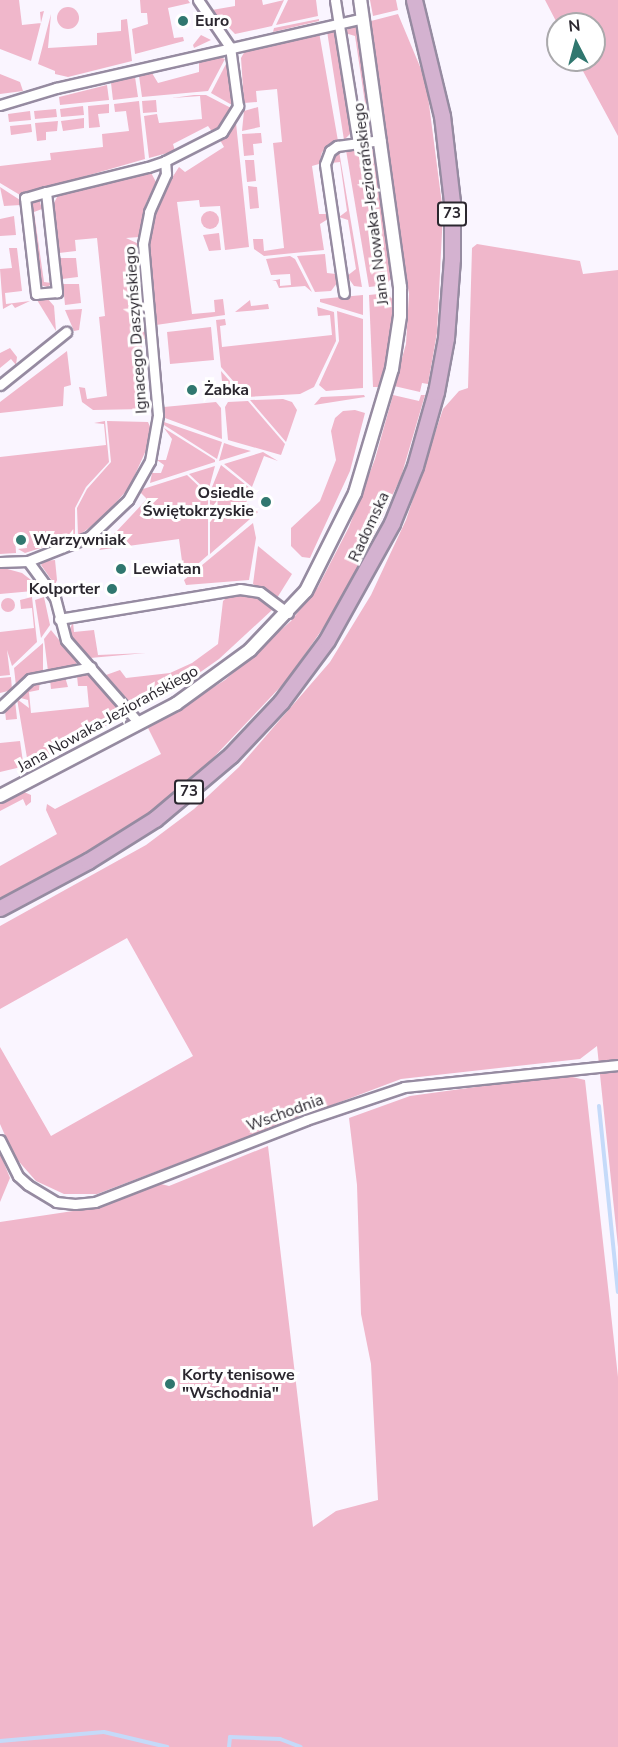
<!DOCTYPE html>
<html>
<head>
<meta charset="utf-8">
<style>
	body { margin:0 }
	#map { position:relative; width:618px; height:1747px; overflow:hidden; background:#faf5ff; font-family:"Nunito Sans",sans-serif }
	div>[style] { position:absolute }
	.green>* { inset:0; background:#f0b7cb }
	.round { border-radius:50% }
	.stream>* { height:4px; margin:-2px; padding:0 2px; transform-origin:2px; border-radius:2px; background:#c5daf9 }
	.roads { filter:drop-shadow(2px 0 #968ba1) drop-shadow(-2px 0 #968ba1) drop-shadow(0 2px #968ba1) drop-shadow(0 -2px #968ba1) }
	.minor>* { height:9px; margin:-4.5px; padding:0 4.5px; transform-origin:4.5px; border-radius:4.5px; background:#fff }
	.tertiary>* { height:12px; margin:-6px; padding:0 6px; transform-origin:6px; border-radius:6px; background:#fff }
	.primary>* { height:15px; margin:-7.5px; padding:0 7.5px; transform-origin:7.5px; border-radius:7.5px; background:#d4b2d0 }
	.dots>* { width:16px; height:16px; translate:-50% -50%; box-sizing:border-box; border:3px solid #fff; border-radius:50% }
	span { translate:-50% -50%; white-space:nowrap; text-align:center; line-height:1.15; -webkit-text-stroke:6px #fff; paint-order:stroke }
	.shield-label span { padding:2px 4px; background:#fff; border:2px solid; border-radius:4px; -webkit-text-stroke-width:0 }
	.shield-label { font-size:15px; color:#2b272f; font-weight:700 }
	.poi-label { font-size:16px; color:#2b272f; font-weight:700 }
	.left { translate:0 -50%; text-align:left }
	.right { translate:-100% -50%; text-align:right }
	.street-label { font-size:16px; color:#2b272f }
	.north { position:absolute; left:546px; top:12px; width:60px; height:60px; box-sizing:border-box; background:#fff; border:2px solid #aaa9ac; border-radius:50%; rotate:354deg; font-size:16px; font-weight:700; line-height:24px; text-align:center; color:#2b272f }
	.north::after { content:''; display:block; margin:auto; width:21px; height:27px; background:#30776f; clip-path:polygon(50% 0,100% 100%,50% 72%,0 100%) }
</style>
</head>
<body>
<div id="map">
	<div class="green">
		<i style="clip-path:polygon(0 0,19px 0,22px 25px,41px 23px,40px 12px,44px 11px,31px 61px,0 49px)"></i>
		<i style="clip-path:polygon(140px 0,188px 0,190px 3px,168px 8px,174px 38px,183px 37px,184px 41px,135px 54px,132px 29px,148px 24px,147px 13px,141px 13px)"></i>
		<i style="clip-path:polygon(235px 0,262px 0,263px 5px,284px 0,272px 26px,235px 34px,212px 10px,235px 6px)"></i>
		<i style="clip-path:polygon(288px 0,316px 0,318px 16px,276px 25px)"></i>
		<i style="clip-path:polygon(370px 0,396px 0,398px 10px,373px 16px)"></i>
		<i style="clip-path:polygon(545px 0,618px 0,618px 136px,577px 60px,594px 60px,594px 24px,558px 25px)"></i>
		<i class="round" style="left:57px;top:7px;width:22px;height:22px"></i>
		<i style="clip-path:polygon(51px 14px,48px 48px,97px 45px,97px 33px,121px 31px,121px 20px,127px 19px,132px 61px,68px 77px,55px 74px,55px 71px,38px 64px)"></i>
		<i style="clip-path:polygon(398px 14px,426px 81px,443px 212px,437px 333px,428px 384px,422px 383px,420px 392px,394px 386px,406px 344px,409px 294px,371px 21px)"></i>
		<i style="clip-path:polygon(319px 19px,319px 21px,273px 32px,274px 28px)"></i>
		<i style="clip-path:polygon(350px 26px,358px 28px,373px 128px,364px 137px,358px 122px,365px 126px,368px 123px,355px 36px,345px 33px)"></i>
		<i style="clip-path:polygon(331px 30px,338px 35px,352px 132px,344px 140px,327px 31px)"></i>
		<i style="clip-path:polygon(319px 32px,338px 141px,322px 152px,319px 164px,312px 166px,319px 214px,326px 214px,328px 219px,320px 224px,324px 250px,264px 256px,254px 249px,253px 239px,263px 239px,264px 251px,284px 248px,273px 143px,282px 142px,277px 89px,256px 91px,257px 102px,244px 103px,241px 58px,246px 49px)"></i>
		<i style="clip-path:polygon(201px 35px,211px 40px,194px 48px,193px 45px)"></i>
		<i style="clip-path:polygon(216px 56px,225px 59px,208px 91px,142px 97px,139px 76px,152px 73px,158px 83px,199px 72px,199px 61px)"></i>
		<i style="clip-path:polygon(227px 62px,232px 92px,232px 105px,211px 93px)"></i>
		<i style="clip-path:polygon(0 74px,20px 82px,23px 91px,0 94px)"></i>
		<i style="clip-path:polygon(135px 77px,138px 97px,113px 100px,111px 83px)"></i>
		<i style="clip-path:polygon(107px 85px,109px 100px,60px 105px,59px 97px)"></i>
		<i style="clip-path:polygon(194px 95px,206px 95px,231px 108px,220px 127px,213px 133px,208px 126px,173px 144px,175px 151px,149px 158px,144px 116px,157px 114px,159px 123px,202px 119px,200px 96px,172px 98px)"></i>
		<i style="clip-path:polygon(170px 99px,156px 100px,157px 112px,143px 113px,142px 101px)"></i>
		<i style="clip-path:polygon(139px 101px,145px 159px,20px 195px,0 183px,0 166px,51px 160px,50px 153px,103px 147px,102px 134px,129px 131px,126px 111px,115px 112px,114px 104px)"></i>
		<i style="clip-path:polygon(109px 104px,109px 113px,98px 114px,100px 127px,89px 128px,88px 106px)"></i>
		<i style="clip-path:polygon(83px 106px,84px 115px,61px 117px,60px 109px)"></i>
		<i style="clip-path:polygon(258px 107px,260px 127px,242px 131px,244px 111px)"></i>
		<i style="clip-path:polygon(56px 109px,57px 117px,35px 119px,34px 111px)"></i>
		<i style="clip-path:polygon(30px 111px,31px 120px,9px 122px,8px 114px)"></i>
		<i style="clip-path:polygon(84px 118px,84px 128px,63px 131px,61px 121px)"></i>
		<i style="clip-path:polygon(58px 121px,57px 131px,46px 132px,46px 140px,37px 141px,35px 123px)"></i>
		<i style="clip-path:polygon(236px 123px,249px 247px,225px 250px,220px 206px,200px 207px,199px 200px,177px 202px,192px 314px,215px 312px,214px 300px,223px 299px,225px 315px,156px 325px,148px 246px,159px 198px,179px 167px,185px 172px,224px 147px,220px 140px)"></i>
		<i style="clip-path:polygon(31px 124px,32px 132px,11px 135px,10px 126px)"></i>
		<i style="clip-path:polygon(261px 133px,262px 143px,253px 144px,254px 155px,244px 156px,242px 134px)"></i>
		<i style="clip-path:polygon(369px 147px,377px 154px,393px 276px,386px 285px,369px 287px,346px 150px)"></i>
		<i style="clip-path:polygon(339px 151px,362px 287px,354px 286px,347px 276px,356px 269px,348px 220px,339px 217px,347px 211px,340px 162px,331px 163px)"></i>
		<i style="clip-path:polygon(245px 160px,254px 160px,256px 181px,247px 182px)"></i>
		<i style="clip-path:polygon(149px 169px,156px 182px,146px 203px,139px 237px,126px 238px,139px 244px,138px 249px,135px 245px,133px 248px,140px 330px,148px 334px,148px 340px,141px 338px,143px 357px,148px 362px,145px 366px,148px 401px,154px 403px,144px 409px,93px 410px,82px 402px,79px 387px,85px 388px,87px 399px,107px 396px,99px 317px,105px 316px,97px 238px,75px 240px,76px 251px,59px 253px,54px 203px,59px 193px)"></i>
		<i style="clip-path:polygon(248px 186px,257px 187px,259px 208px,250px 209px)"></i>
		<i style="clip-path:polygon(0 187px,20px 200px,21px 205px,4px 206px)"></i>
		<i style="clip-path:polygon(39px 199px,42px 209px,34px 212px,44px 282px,52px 283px,48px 287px,39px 285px,31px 213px,33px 202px)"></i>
		<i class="round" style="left:201px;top:211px;width:18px;height:18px"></i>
		<i style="clip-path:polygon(14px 216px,16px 235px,0 236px,0 219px)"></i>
		<i style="clip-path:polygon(219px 233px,221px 250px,209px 251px,203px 235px)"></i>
		<i style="clip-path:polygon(477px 244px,580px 261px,583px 274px,618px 270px,618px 1247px,597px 1046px,580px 1059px,401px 1079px,97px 1194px,64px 1194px,36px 1181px,14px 1156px,0 1124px,0 1047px,51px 1136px,193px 1056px,127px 938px,0 1009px,0 926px,146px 845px,194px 809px,239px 767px,330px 662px,371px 595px,406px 520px,443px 409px,459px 391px,468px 388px,472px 248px)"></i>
		<i style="clip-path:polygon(9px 248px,17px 248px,22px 291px,5px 293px,6px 304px,30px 301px,15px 308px,12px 304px,3px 309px,0 269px,12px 268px)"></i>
		<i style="clip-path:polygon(325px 254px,327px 273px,336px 274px,337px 283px,331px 291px,315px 292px,297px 256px)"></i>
		<i style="clip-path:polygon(290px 256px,295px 259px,312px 292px,305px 286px,279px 288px,276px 281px,272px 281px,280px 279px,280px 286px,291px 285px,290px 274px,271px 275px,266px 259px)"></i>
		<i style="clip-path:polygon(59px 258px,76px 258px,78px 277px,62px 279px)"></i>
		<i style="clip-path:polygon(63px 284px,79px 284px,81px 303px,65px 305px)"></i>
		<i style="clip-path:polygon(387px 293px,394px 301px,393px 333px,382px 382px,379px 387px,373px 387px,369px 295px)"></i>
		<i style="clip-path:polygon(363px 295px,363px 315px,320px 302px,320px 299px)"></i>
		<i style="clip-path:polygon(47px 298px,54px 306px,56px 331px,37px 300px)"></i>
		<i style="clip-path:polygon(250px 300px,251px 306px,268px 304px,269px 309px,235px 312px)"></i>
		<i style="clip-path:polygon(317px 307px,334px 312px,336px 341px,314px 387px,300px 394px,247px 397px,221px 367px,216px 320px,225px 319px,226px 325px,220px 326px,222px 347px,332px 335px,330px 315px,318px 316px)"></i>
		<i style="clip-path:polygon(82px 309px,79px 330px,74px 331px,65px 310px)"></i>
		<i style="clip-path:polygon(337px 311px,363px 319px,363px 388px,326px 391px,319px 385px,339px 341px)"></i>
		<i style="clip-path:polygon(211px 327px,214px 360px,170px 364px,167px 332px)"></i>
		<i style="clip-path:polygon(10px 348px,17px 357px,16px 365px,11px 359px,0 368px,0 353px)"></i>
		<i style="clip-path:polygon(67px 351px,71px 385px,64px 387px,63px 406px,0 413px,0 402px)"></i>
		<i style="clip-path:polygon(221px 371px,244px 397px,228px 398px,223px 392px)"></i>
		<i style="clip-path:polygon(364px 395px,365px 397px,314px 405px,321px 397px)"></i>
		<i style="clip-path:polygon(393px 395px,419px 401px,421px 395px,425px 395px,401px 477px,344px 598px,287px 680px,194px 778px,150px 812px,81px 855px,0 898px,0 866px,57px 834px,46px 810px,47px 804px,55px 809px,161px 754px,148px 728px,225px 680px,291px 621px,318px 587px,349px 527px,375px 459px)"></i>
		<i style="clip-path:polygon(283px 399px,292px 402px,297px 410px,286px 442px,250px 400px)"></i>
		<i style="clip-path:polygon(248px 401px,285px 444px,281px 455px,228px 440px,225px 407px,228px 402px)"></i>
		<i style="clip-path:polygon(216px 402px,221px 408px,222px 439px,165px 418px,164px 407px)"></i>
		<i style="clip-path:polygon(355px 410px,365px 413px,350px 471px,314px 549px,310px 558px,302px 557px,291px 546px,291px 528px,320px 501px,336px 460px,331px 431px,335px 418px,343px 411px)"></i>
		<i style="clip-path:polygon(105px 421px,109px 462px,86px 487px,75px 508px,75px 537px,25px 553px,18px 549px,27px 548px,26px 534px,15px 534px,16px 553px,0 554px,0 457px,106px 445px,104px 424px,94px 423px)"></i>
		<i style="clip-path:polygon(107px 421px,148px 422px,151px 429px,147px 448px,129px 488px,101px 519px,78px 536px,77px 508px,87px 489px,111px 462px)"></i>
		<i style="clip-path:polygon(164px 422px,222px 442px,217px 459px,164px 425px)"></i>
		<i style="clip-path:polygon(164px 428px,215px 460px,215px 462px,150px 483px,152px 473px,161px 473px,164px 465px,157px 460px,166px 460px,172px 439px)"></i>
		<i style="clip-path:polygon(224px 443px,236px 447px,251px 451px,219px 461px)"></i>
		<i style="clip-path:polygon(263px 452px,278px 461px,264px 456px,252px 487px,224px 464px)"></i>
		<i style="clip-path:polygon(221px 465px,251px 489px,246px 503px,258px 512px,210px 554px,210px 492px)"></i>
		<i style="clip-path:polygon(215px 466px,208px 492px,189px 474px)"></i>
		<i style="clip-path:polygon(187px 475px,208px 495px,208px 555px,184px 576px,179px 539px,99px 550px,147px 499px,140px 492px,143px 489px)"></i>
		<i style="clip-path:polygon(253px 523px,256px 538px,249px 580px,186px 585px,184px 580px)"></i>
		<i style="clip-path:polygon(258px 546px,292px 574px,277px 598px,253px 584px)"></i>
		<i style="clip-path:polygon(55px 560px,57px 580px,55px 585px,41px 565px,44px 561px)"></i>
		<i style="clip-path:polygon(0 567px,22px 573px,44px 590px,0 594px)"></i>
		<i style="clip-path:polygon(243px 594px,262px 599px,272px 610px,219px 659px,175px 690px,137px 710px,106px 675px,120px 670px,126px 678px,170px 673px,192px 663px,218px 644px,223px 601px,229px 595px)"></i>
		<i style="clip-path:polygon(32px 597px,37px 642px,12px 666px,7px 650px,10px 675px,0 676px,0 632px,34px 628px,32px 608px,21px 609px,20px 600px)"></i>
		<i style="clip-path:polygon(44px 597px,50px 625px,41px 638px,35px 600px)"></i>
		<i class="round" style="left:1px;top:598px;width:14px;height:14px"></i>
		<i style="clip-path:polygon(73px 622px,74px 632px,94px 630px,98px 655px,146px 653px,90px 658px,68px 633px)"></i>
		<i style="clip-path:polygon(51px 630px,77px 662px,75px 666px,48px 671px,44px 639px)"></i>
		<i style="clip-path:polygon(43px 643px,43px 672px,27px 675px,16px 686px,14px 668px)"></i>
		<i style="clip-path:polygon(89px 674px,120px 709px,119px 719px,21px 769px,27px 758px,17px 699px,29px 708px,28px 700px,17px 697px,29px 684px,40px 680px,39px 690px,29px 692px,31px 713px,89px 707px,87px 686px,78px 686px,77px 676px)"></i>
		<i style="clip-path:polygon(11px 677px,12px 690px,0 693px,0 678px)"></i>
		<i style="clip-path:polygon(65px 677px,68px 687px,51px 689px,50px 679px)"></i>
		<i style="clip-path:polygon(15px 700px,17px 719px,6px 720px,5px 711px)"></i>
		<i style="clip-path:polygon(20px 741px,23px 762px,17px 768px,0 772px,0 743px)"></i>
		<i style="clip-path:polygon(24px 792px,31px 795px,31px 802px,26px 806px,23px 799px,0 811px,0 804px)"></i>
		<i style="clip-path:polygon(564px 1075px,585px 1080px,618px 1377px,618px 1747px,0 1747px,0 1222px,93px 1208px,161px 1184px,169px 1186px,268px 1146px,313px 1527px,336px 1511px,378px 1500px,371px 1364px,361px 1314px,357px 1185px,349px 1118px,410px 1096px)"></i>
		<i style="clip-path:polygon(0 1153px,10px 1178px,0 1202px)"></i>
	</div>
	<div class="stream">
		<i style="left:599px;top:1106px;width:187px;rotate:84.2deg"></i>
		<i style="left:0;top:1741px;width:104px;rotate:-4.9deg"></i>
		<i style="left:104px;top:1732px;width:65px;rotate:13.4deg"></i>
		<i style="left:229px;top:1747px;width:10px;rotate:-84deg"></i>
		<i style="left:230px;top:1737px;width:50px;rotate:2.3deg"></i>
		<i style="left:280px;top:1739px;width:22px;rotate:21deg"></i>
	</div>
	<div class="roads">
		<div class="minor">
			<i style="left:335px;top:0;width:146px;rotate:80.9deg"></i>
			<i style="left:0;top:105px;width:59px;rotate:-16.9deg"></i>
			<i style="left:56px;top:88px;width:315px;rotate:-12.8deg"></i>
			<i style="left:46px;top:192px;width:101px;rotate:83.7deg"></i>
			<i style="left:57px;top:292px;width:21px;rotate:175deg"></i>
			<i style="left:36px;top:294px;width:97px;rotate:-96.5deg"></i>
			<i style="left:25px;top:198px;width:22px;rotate:-16deg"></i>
			<i style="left:46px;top:192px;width:105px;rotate:-13.8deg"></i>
			<i style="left:148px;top:167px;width:18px;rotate:-19deg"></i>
			<i style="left:344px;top:293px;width:130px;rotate:-98.4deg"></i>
			<i style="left:325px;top:164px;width:14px;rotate:-69deg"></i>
			<i style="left:330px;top:151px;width:9px;rotate:-36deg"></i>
			<i style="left:337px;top:146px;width:44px;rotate:-7.8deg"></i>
			<i style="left:0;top:385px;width:85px;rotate:-38.8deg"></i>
			<i style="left:28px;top:561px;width:46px;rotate:53.9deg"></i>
			<i style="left:55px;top:598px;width:43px;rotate:75.3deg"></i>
			<i style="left:66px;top:640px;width:111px;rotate:48.7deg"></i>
			<i style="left:0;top:562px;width:28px;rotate:-2deg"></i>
			<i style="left:28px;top:561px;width:66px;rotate:-21.5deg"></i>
			<i style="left:89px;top:537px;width:54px;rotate:-43.5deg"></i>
			<i style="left:128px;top:500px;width:45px;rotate:-60.6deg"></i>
			<i style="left:150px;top:461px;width:47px;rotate:-80.1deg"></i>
			<i style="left:158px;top:415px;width:172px;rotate:-95deg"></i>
			<i style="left:143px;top:244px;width:33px;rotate:-79deg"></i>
			<i style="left:149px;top:212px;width:42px;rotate:-65.9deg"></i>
			<i style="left:166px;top:174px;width:13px;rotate:-94deg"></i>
			<i style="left:165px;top:161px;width:64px;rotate:-27deg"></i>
			<i style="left:222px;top:132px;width:31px;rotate:-58deg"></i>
			<i style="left:238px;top:106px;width:60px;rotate:-97.7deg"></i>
			<i style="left:230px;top:47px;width:57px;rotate:-124.2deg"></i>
			<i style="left:59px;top:619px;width:183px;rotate:-9.4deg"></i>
			<i style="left:240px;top:589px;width:20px;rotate:9deg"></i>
			<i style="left:260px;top:592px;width:35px;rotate:37deg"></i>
			<i style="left:0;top:707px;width:41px;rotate:-43deg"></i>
			<i style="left:30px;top:679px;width:62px;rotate:-11.1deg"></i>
			<i style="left:0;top:1140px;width:40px;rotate:63.4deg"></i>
			<i style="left:18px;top:1176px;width:13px;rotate:42deg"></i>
			<i style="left:28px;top:1185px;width:33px;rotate:31deg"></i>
			<i style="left:56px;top:1202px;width:19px;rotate:6deg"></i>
			<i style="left:75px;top:1204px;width:20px;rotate:-6deg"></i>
			<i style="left:95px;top:1202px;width:226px;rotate:-21.2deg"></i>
			<i style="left:306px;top:1120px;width:103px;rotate:-18.6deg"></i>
			<i style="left:404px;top:1087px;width:215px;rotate:-5.9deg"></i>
		</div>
		<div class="tertiary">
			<i style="left:0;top:796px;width:199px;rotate:-27.6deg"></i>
			<i style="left:176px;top:704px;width:92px;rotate:-36.1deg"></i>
			<i style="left:250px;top:650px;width:81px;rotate:-46.5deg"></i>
			<i style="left:306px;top:591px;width:110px;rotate:-63.4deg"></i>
			<i style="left:355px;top:493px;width:129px;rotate:-73.4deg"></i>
			<i style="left:392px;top:369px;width:54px;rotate:-81.4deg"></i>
			<i style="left:400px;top:316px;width:29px;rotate:-90deg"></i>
			<i style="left:400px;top:287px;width:290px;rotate:-97.9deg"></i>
		</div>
		<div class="primary">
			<i style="left:0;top:908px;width:100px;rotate:-28.1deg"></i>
			<i style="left:88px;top:861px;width:79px;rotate:-32.1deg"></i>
			<i style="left:155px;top:819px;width:99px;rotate:-40.1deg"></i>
			<i style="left:231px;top:755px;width:73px;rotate:-46.7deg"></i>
			<i style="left:281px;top:702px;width:77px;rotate:-53.4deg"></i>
			<i style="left:327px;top:640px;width:134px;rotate:-60.9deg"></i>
			<i style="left:392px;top:523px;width:61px;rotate:-68deg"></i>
			<i style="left:415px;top:466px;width:77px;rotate:-74.2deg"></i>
			<i style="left:436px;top:392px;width:55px;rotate:-79.5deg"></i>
			<i style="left:446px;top:338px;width:79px;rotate:-85.7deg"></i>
			<i style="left:452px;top:259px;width:57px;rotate:-90deg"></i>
			<i style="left:452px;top:202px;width:87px;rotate:-96.6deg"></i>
			<i style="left:442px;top:116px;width:119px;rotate:-103.6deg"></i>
		</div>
	</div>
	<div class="dots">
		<i style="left:183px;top:21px;background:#30776f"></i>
		<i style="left:192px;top:390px;background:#30776f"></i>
		<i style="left:266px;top:502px;background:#30776f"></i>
		<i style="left:21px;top:540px;background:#30776f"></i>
		<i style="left:121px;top:569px;background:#30776f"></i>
		<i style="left:112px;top:589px;background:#30776f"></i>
		<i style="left:170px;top:1384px;background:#30776f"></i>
	</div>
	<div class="shield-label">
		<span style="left:452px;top:214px">73</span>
		<span style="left:189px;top:792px">73</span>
	</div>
	<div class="poi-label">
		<span class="left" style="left:195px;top:21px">Euro</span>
		<span class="left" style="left:204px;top:390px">Żabka</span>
		<span class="right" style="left:254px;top:502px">Osiedle<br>Świętokrzyskie</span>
		<span class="left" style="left:33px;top:540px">Warzywniak</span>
		<span class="left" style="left:133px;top:569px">Lewiatan</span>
		<span class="right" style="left:100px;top:589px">Kolporter</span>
		<span class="left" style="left:182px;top:1384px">Korty tenisowe<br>"Wschodnia"</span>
	</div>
	<div class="street-label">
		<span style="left:371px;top:204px;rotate:-97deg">Jana Nowaka-Jeziorańskiego</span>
		<span style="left:136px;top:330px;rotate:-94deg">Ignacego Daszyńskiego</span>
		<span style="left:369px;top:527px;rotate:-65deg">Radomska</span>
		<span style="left:108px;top:719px;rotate:-29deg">Jana Nowaka-Jeziorańskiego</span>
		<span style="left:285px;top:1113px;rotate:-20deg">Wschodnia</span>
	</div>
	<div class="north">N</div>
</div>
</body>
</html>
